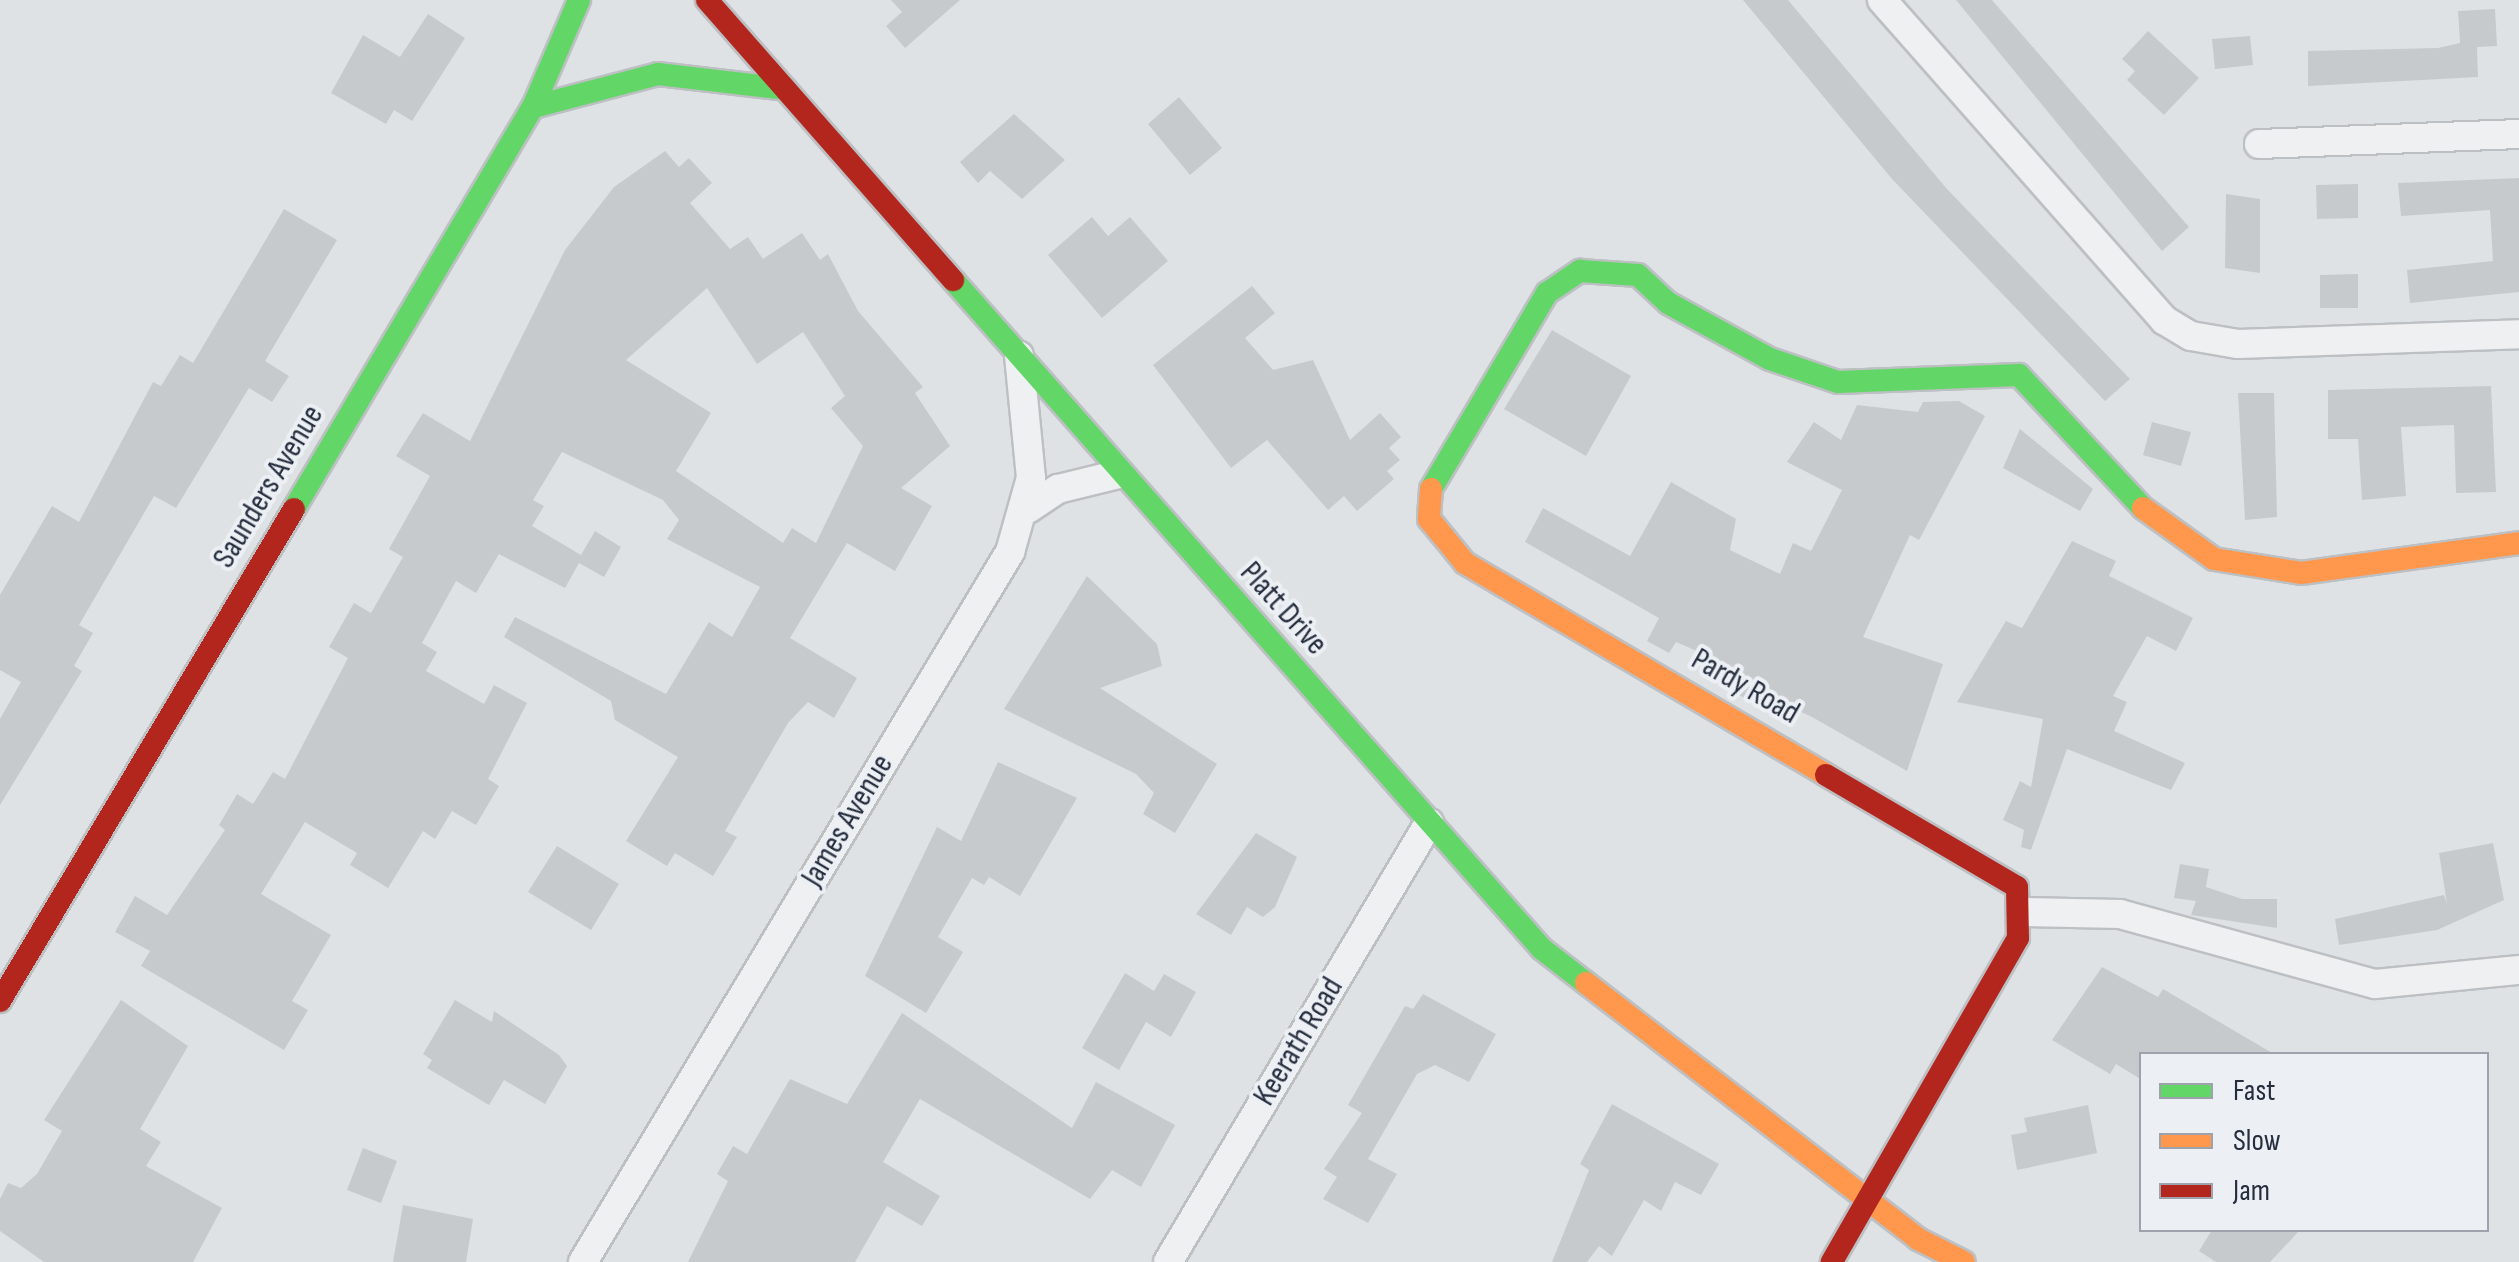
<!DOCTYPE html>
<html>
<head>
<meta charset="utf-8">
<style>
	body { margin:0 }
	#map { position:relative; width:2519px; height:1262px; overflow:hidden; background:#dfe2e5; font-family:"Sofia Sans Condensed",sans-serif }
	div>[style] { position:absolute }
	.building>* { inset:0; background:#c7cacd }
	.roads { filter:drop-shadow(2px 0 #bdc0c3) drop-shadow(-2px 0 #bdc0c3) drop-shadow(0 2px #bdc0c3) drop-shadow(0 -2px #bdc0c3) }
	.street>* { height:28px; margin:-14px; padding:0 14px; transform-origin:14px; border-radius:14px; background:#eff0f1 }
	.fast>* { height:22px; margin:-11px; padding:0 11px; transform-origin:11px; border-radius:11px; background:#63d668 }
	.slow>* { height:22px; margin:-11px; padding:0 11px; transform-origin:11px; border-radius:11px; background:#ff974d }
	.jam>* { height:22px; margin:-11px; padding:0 11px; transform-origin:11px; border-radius:11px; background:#b3261e }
	span { translate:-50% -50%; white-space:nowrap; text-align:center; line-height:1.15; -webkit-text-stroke:8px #ecf0f5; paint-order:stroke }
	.street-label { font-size:32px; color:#262e3e }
	.legend { position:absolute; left:2139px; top:1052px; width:350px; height:180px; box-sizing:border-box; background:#ecf0f5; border:2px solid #9da2ac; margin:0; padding:12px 18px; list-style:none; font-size:30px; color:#262e3e }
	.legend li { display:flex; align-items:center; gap:20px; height:50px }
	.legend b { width:50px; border:2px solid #9da2ac }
</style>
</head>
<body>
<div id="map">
	<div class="building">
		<i style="clip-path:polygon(891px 0,960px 0,905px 48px,886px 26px,902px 12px)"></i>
		<i style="clip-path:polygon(1743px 0,1788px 0,1947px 189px,2130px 379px,2105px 401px,1892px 179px)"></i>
		<i style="clip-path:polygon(1956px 0,1992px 0,2189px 227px,2162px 251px)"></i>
		<i style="clip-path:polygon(2495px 9px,2497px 46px,2477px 47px,2478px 77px,2308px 86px,2308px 51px,2438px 48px,2460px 43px,2458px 11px)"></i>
		<i style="clip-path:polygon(428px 14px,465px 38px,412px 121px,394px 110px,386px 124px,331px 93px,363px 35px,400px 57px)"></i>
		<i style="clip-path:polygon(2148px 31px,2199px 78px,2164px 115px,2127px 80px,2135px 71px,2122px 59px)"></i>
		<i style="clip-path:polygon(2250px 36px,2253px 65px,2215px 69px,2212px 39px)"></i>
		<i style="clip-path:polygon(1179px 97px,1222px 148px,1190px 175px,1148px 124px)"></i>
		<i style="clip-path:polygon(1014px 114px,1065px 160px,1022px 199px,990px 171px,978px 183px,960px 162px)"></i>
		<i style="clip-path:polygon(evenodd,665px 151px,679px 167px,689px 158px,712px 183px,690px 203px,730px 249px,748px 237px,763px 259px,802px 233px,820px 260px,828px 254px,858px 311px,923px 387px,915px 393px,950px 446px,901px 488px,932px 506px,895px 571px,847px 543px,790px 638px,857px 678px,834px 718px,808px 702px,788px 723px,725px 831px,737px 837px,713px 876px,675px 853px,667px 866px,626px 841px,678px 757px,615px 720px,611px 701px,504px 637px,515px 617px,666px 694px,709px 622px,732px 637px,760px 587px,667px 539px,679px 520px,663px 500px,562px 452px,533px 500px,544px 506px,532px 526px,581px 555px,595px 531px,621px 547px,604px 577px,579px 563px,565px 588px,499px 554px,476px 593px,456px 581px,422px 643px,437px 652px,426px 671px,484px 704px,494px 685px,527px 703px,488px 779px,499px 786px,476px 825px,452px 811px,435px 839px,423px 831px,388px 888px,350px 865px,357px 853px,305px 822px,261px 894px,331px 935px,292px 1001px,308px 1010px,284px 1050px,141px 966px,150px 951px,115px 932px,135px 896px,167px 915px,225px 830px,219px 825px,237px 794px,253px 804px,273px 772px,285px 779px,348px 658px,329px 647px,354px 603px,371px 613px,403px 557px,389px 549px,430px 476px,396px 456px,423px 413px,470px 441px,565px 250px,614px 187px,665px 151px,707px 288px,757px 364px,803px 332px,845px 396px,831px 408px,863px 446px,816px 543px,792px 528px,783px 543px,676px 471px,711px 413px,626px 360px,707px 288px)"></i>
		<i style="clip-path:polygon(2519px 178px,2519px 292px,2410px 303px,2407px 270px,2493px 261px,2490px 210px,2401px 216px,2398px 183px)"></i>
		<i style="clip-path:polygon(2358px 184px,2358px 218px,2317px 219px,2316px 185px)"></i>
		<i style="clip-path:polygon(2226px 194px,2260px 199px,2260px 273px,2225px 268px)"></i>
		<i style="clip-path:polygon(284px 209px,337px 240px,265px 361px,289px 376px,272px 402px,249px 388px,176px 508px,154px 496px,79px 625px,93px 633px,74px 666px,82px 671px,0 805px,0 719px,21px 682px,0 670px,0 595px,52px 506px,79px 522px,153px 382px,161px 386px,180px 355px,193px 363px)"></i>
		<i style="clip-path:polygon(1092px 217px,1108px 236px,1130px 217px,1168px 261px,1102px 318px,1048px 255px)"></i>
		<i style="clip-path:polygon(2358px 274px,2358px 308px,2320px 308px,2320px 275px)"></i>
		<i style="clip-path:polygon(1252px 286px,1275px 313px,1245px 338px,1273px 370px,1313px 360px,1350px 440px,1380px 413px,1401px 437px,1389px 448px,1400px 460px,1387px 471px,1394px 479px,1357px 511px,1344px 496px,1328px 510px,1267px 440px,1231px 468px,1153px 365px)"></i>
		<i style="clip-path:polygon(1552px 330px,1631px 376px,1586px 456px,1504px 409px)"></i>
		<i style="clip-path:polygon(2491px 386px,2496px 492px,2456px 493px,2454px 425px,2401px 427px,2406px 496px,2362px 500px,2358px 439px,2328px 439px,2328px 390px)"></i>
		<i style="clip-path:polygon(2238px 393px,2274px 393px,2277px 517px,2245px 520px)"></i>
		<i style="clip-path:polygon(1959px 401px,1985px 416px,1919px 540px,1910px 535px,1863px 637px,1943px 664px,1907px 771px,1812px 717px,1778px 701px,1773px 712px,1719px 685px,1729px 665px,1676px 642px,1669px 653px,1647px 641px,1659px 618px,1525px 542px,1543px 508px,1630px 556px,1671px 482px,1736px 519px,1730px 550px,1780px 574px,1793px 543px,1811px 551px,1842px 490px,1787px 462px,1814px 422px,1841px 440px,1857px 405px,1918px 412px,1923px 402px)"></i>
		<i style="clip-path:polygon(2152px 422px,2191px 432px,2181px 466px,2143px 455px)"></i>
		<i style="clip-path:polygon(2020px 429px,2093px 489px,2080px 511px,2003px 468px)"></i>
		<i style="clip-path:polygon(2072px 541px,2116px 561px,2109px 576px,2193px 618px,2176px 651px,2147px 636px,2113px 696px,2127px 702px,2114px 731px,2185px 763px,2171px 790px,2067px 749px,2031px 850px,2021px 847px,2024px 830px,2003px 820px,2020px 781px,2031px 787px,2043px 719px,1957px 702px,2006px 621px,2022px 628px)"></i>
		<i style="clip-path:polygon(1087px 576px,1157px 644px,1162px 666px,1100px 688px,1217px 764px,1175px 833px,1143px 814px,1154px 793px,1136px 774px,1004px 709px)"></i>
		<i style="clip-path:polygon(998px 762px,1077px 798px,1020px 896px,989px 877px,984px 885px,972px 878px,938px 937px,963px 952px,926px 1013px,865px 976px,937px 827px,961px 841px)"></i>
		<i style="clip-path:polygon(1256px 833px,1297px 857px,1275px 907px,1263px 917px,1247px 907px,1231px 935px,1196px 914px)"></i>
		<i style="clip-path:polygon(2493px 843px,2504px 900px,2437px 930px,2339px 945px,2335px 919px,2444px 895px,2447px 904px,2439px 853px)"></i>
		<i style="clip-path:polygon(557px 846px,619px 884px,591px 930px,528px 892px)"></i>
		<i style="clip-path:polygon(2180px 864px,2209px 869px,2206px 887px,2242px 899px,2277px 899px,2277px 928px,2191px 915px,2196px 901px,2174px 898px)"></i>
		<i style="clip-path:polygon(2102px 967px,2158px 997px,2163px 989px,2274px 1054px,2142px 1054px,2142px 1080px,2116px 1064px,2110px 1074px,2052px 1040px)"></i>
		<i style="clip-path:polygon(1125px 973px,1154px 991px,1164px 974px,1196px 992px,1171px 1037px,1146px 1022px,1119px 1070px,1082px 1048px)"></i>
		<i style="clip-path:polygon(1423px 994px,1496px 1034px,1469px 1082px,1435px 1065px,1417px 1074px,1368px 1159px,1397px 1174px,1368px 1223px,1323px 1199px,1337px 1177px,1324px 1169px,1362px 1113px,1348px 1105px,1405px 1006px,1413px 1009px)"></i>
		<i style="clip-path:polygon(121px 1000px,188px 1046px,140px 1129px,161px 1142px,146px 1166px,222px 1208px,193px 1262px,44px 1262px,0 1231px,0 1199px,8px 1183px,21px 1188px,37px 1174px,62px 1131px,44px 1120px)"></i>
		<i style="clip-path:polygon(455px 1000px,492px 1022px,494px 1011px,559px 1055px,567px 1066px,545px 1104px,504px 1080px,489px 1105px,427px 1068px,432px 1060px,423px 1054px)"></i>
		<i style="clip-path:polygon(902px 1013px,1072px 1128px,1096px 1082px,1175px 1125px,1141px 1187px,1112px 1170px,1090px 1199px,920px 1099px,883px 1162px,940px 1196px,922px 1226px,887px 1206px,855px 1262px,688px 1262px,728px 1181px,717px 1174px,733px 1146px,747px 1154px,790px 1079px,847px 1104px)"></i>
		<i style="clip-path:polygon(1612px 1104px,1719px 1164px,1701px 1195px,1675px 1182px,1661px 1211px,1644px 1200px,1612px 1256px,1599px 1246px,1587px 1262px,1552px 1262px,1589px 1170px,1580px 1164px)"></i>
		<i style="clip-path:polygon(2088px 1105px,2097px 1153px,2017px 1170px,2011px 1135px,2027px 1132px,2024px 1118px)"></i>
		<i style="clip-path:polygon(363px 1148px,397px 1161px,381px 1203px,347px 1190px)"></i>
		<i style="clip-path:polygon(403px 1205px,473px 1219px,466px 1262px,393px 1262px)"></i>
		<i style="clip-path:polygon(2212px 1230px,2300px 1230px,2270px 1262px,2216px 1262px,2199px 1251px)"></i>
	</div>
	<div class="roads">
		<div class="street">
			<i style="left:1882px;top:0;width:427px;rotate:48.6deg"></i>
			<i style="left:2164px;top:320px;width:31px;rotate:31deg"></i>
			<i style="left:2191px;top:336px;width:48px;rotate:9.7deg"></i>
			<i style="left:2238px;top:344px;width:281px;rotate:-2deg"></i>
			<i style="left:2259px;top:144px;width:260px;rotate:-2.2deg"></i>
			<i style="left:1028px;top:509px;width:36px;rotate:-34deg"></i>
			<i style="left:1058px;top:489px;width:63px;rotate:-13.8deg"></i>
			<i style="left:2024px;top:912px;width:96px;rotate:1.2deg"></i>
			<i style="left:2120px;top:914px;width:264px;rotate:15.4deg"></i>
			<i style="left:2375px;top:984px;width:145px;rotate:-5.6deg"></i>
			<i style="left:583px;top:1262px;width:829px;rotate:-58.98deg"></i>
			<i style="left:1010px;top:552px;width:77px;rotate:-74.2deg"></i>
			<i style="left:1031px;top:478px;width:123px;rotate:-95.6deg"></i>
			<i style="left:1168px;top:1262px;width:511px;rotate:-59.27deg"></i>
		</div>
		<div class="fast">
			<i style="left:533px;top:107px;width:129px;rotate:-14.8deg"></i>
			<i style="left:658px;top:74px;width:128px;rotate:6.7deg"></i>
			<i style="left:953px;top:280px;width:891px;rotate:48.64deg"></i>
			<i style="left:1542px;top:949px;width:56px;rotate:37.7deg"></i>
			<i style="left:1431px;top:489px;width:228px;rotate:-59.4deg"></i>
			<i style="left:1547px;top:293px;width:40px;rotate:-34deg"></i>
			<i style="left:1580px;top:271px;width:58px;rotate:3.9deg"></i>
			<i style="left:1638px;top:275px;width:41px;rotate:43deg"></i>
			<i style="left:1668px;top:303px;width:116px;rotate:28.8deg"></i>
			<i style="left:1770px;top:359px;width:72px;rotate:18.7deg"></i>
			<i style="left:1838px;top:382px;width:181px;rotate:-2.2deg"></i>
			<i style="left:2019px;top:375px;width:182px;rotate:47deg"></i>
			<i style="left:294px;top:509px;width:468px;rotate:-59.3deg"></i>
			<i style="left:533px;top:107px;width:116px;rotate:-66.7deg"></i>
		</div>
		<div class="slow">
			<i style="left:1431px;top:489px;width:30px;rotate:94deg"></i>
			<i style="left:1429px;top:519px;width:57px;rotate:50.7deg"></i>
			<i style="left:1465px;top:563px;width:419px;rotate:30.4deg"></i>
			<i style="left:2143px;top:508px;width:87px;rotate:35.7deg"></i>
			<i style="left:2214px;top:559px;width:88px;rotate:9.1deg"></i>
			<i style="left:2301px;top:573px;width:220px;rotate:-7.8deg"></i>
			<i style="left:1586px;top:983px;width:419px;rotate:37.6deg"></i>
			<i style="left:1918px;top:1239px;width:51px;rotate:26.6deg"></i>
		</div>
		<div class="jam">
			<i style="left:707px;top:0;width:373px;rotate:48.7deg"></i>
			<i style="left:1826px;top:775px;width:221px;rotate:30.4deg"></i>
			<i style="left:2017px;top:887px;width:51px;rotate:88.9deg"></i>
			<i style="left:2018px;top:938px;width:374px;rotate:119.9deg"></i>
			<i style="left:0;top:1001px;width:573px;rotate:-59.14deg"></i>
		</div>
	</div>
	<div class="street-label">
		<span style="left:269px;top:487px;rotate:-59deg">Saunders Avenue</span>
		<span style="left:1283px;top:609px;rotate:48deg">Platt Drive</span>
		<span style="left:1745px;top:687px;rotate:30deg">Pardy Road</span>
		<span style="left:848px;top:821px;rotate:-59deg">James Avenue</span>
		<span style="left:1299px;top:1042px;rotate:-59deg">Keerath Road</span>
	</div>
	<ul class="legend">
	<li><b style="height:12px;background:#63d668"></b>Fast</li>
	<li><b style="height:12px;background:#ff974d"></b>Slow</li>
	<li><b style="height:12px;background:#b3261e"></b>Jam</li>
	</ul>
</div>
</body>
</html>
